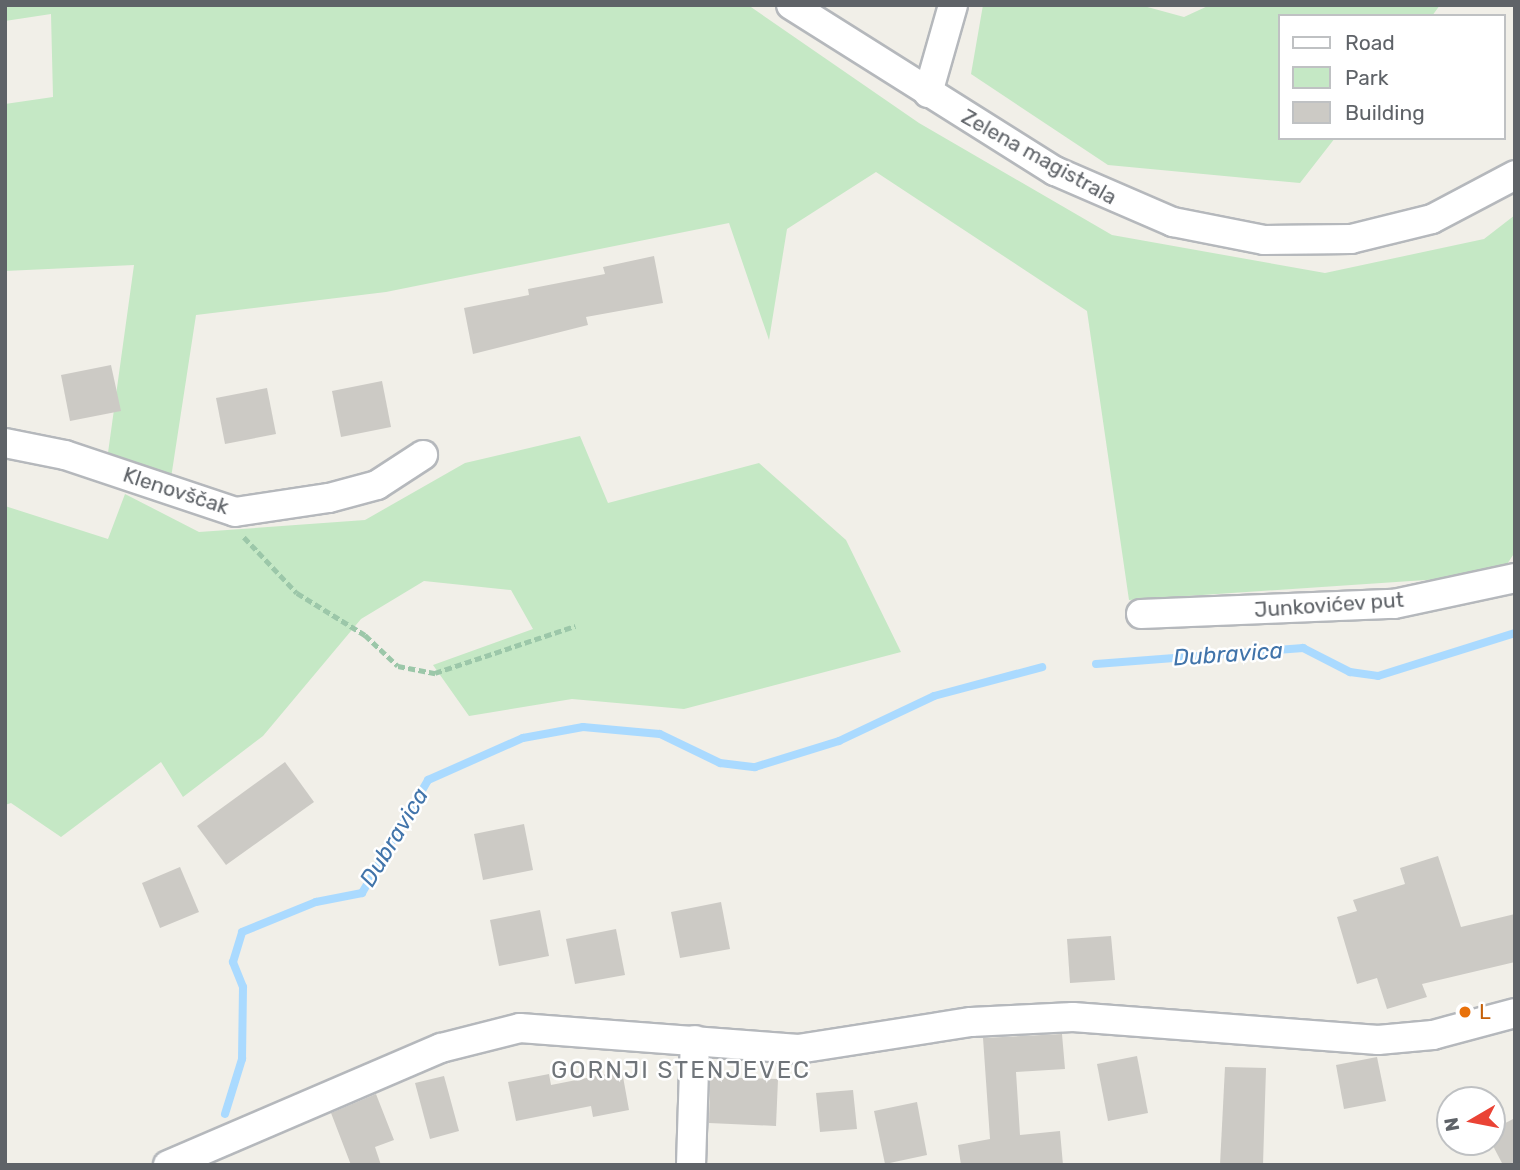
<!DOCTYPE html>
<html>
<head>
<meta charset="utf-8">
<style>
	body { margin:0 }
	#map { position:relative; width:1520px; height:1170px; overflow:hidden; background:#f1efe8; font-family:Rubik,sans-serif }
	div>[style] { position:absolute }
	.green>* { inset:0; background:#c5e8c5 }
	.stream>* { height:8px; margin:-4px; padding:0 4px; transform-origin:4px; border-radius:4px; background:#aadaff }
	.building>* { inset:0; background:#cccac5 }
	.path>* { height:4.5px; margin-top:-2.25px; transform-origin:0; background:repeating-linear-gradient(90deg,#9cc7a9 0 7px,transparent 0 10.5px) }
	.roads { filter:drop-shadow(2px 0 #b5b8bc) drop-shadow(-2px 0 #b5b8bc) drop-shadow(0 2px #b5b8bc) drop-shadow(0 -2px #b5b8bc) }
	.minor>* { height:28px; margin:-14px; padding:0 14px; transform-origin:14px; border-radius:14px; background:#fff }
	.dots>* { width:19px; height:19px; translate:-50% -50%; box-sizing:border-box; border:4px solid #fff; border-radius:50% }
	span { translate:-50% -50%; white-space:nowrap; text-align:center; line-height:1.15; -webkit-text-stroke:5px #fff; paint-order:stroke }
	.street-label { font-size:21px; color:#5f6368 }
	.food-label { font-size:21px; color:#c56008 }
	.left { translate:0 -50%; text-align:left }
	.water-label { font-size:23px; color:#4174aa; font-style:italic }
	.quarter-label { font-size:24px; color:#70757a; letter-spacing:2px }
	.frame { position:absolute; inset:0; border:7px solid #5f6368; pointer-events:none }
	.legend { position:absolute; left:1278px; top:14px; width:228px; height:126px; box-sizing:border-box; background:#fff; border:2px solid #bfc1c3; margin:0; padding:9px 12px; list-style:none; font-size:21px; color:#5f6368 }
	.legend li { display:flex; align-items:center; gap:14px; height:35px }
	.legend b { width:35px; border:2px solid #bfc1c3 }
	.north { position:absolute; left:1436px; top:1086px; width:70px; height:70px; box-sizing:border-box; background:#fff; border:2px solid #bfc1c3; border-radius:50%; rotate:260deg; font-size:19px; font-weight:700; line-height:28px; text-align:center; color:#5f6368 }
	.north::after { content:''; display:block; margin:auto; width:24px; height:32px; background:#ea4335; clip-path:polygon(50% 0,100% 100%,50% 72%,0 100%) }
</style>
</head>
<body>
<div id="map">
	<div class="green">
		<i style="clip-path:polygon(5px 5px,748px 5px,919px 123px,1112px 235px,1325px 273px,1484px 239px,1515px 215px,1515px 552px,1500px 575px,1129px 600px,1087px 311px,876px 172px,787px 229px,769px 340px,729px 223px,386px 292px,196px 315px,171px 478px,107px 460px,134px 265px,5px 271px,5px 104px,53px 97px,51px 14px,5px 21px)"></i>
		<i style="clip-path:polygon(983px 5px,1140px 5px,1184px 17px,1210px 5px,1440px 5px,1432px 16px,1280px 16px,1280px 138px,1335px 138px,1300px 183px,1108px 165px,971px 74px)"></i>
		<i style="clip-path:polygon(580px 436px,608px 503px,759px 463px,846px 540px,901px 652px,684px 709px,572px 699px,469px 716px,433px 665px,533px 629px,511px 590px,424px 581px,361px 619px,263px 736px,183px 797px,161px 762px,61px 837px,11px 803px,5px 805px,5px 506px,108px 539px,125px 494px,199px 532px,365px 520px,465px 463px)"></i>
	</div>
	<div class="stream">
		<i style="left:1096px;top:664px;width:208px;rotate:-4.4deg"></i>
		<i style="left:1303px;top:648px;width:53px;rotate:27.1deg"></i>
		<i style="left:1350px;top:672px;width:28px;rotate:8deg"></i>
		<i style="left:1378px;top:676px;width:144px;rotate:-17.4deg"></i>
		<i style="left:225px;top:1114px;width:58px;rotate:-72.8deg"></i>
		<i style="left:242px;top:1059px;width:72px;rotate:-89.2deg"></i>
		<i style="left:243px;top:987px;width:27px;rotate:-112deg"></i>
		<i style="left:233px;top:962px;width:31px;rotate:-73deg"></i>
		<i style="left:242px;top:932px;width:80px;rotate:-22.1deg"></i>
		<i style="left:316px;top:902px;width:47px;rotate:-11.1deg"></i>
		<i style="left:362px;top:893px;width:131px;rotate:-59.7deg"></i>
		<i style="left:428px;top:780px;width:104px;rotate:-23.9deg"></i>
		<i style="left:523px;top:738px;width:61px;rotate:-10.4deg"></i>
		<i style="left:583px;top:727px;width:77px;rotate:5.2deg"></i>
		<i style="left:660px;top:734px;width:67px;rotate:25.8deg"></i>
		<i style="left:720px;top:763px;width:35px;rotate:7deg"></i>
		<i style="left:755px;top:767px;width:88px;rotate:-17.2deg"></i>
		<i style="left:839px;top:741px;width:105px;rotate:-25.3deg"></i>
		<i style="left:934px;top:696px;width:112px;rotate:-15deg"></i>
	</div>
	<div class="building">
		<i style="clip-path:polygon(654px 256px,663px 303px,586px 317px,588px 325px,473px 354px,464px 308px,529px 295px,528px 289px,605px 274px,603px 267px)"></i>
		<i style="clip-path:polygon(111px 365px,121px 411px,70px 421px,61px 375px)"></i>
		<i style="clip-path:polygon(382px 381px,391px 427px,341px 437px,332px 391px)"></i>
		<i style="clip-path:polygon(267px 388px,276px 434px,225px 444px,216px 398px)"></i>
		<i style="clip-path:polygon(285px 762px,314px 802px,226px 865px,197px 826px)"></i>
		<i style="clip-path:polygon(524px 824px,533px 870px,483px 880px,474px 834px)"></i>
		<i style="clip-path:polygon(1438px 856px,1461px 927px,1515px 914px,1515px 962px,1422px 984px,1427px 997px,1387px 1009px,1377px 978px,1357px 984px,1337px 917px,1357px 911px,1353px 900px,1405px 884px,1400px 868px)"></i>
		<i style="clip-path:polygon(180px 867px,199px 912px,160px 928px,142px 883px)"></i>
		<i style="clip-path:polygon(721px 902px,730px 949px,680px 958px,671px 912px)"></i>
		<i style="clip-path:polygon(540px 910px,549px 956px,499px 966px,490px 920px)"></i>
		<i style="clip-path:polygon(616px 929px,625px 975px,575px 984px,566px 939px)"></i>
		<i style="clip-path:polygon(1111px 936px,1115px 980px,1070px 983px,1067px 939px)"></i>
		<i style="clip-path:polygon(1062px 1034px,1065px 1069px,1016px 1072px,1020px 1135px,1060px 1131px,1063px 1165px,961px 1165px,958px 1145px,990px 1139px,983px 1038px)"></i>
		<i style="clip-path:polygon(1137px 1056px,1148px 1113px,1108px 1121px,1097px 1064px)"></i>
		<i style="clip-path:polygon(1377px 1057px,1386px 1101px,1344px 1109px,1336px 1065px)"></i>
		<i style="clip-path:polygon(1225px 1067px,1266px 1068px,1263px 1165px,1220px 1165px)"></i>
		<i style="clip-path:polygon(622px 1071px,629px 1110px,593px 1117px,591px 1106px,516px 1121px,508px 1082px,549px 1074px,551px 1085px)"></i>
		<i style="clip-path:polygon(444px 1076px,459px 1131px,430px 1139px,415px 1083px)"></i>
		<i style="clip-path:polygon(710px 1077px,778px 1079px,776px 1126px,709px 1123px)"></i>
		<i style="clip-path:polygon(853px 1090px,857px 1129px,820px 1132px,816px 1093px)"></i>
		<i style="clip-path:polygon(376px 1094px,394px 1140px,375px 1147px,381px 1165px,351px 1165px,331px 1113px)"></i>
		<i style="clip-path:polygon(917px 1102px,927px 1155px,885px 1164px,874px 1111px)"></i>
		<i style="clip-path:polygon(1515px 1118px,1515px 1165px,1503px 1165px,1492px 1144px,1492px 1130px)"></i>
	</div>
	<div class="path">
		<i style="left:244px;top:537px;width:77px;rotate:46.6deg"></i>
		<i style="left:297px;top:593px;width:80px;rotate:31.7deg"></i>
		<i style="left:365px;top:635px;width:45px;rotate:43.2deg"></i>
		<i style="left:398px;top:666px;width:38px;rotate:11deg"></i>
		<i style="left:435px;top:673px;width:148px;rotate:-18.6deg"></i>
	</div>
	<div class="roads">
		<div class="minor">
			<i style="left:791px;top:5px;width:312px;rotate:32.2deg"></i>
			<i style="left:1055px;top:171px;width:129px;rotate:23.4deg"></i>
			<i style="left:1173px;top:222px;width:93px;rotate:11.2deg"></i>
			<i style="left:1264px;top:240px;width:87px;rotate:-0.7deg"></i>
			<i style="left:1351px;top:239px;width:83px;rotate:-13.9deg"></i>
			<i style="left:1432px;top:219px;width:94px;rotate:-27.9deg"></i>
			<i style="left:928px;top:93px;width:91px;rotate:-74.1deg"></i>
			<i style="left:5px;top:443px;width:61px;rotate:11.3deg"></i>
			<i style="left:65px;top:455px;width:179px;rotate:18.5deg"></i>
			<i style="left:235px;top:512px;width:95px;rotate:-8.5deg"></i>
			<i style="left:329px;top:498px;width:50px;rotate:-15.2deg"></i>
			<i style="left:377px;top:485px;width:55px;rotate:-33.1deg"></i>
			<i style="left:1141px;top:614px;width:253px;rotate:-2.3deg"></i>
			<i style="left:1394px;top:604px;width:124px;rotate:-12.1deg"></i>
			<i style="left:168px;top:1165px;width:297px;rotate:-23.2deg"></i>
			<i style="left:441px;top:1048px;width:81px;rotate:-14.2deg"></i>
			<i style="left:520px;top:1028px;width:279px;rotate:4.3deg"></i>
			<i style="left:798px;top:1049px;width:175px;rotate:-8.9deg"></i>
			<i style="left:971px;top:1022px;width:102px;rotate:-2.8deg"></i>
			<i style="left:1073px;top:1017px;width:306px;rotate:4.3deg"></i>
			<i style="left:1378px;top:1040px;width:55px;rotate:-5.2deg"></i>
			<i style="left:1433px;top:1035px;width:85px;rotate:-15deg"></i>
			<i style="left:691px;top:1165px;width:125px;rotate:-88.2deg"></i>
		</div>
	</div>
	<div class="dots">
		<i style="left:1465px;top:1012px;background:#e8710a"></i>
	</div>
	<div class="street-label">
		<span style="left:1039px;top:157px;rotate:29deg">Zelena magistrala</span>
		<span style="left:176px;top:491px;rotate:18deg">Klenovščak</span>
		<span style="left:1329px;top:605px;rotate:-4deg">Junkovićev put</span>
	</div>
	<div class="food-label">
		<span class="left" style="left:1479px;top:1012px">L</span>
	</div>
	<div class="water-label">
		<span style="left:1228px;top:654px;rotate:-4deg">Dubravica</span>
		<span style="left:394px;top:837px;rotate:-59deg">Dubravica</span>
	</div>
	<div class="quarter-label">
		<span style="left:681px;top:1071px">GORNJI STENJEVEC</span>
	</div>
	<div class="frame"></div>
	<ul class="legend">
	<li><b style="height:9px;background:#fff"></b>Road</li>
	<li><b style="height:19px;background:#c5e8c5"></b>Park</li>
	<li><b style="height:19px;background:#cccac5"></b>Building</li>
	</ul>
	<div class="north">N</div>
</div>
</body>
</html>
